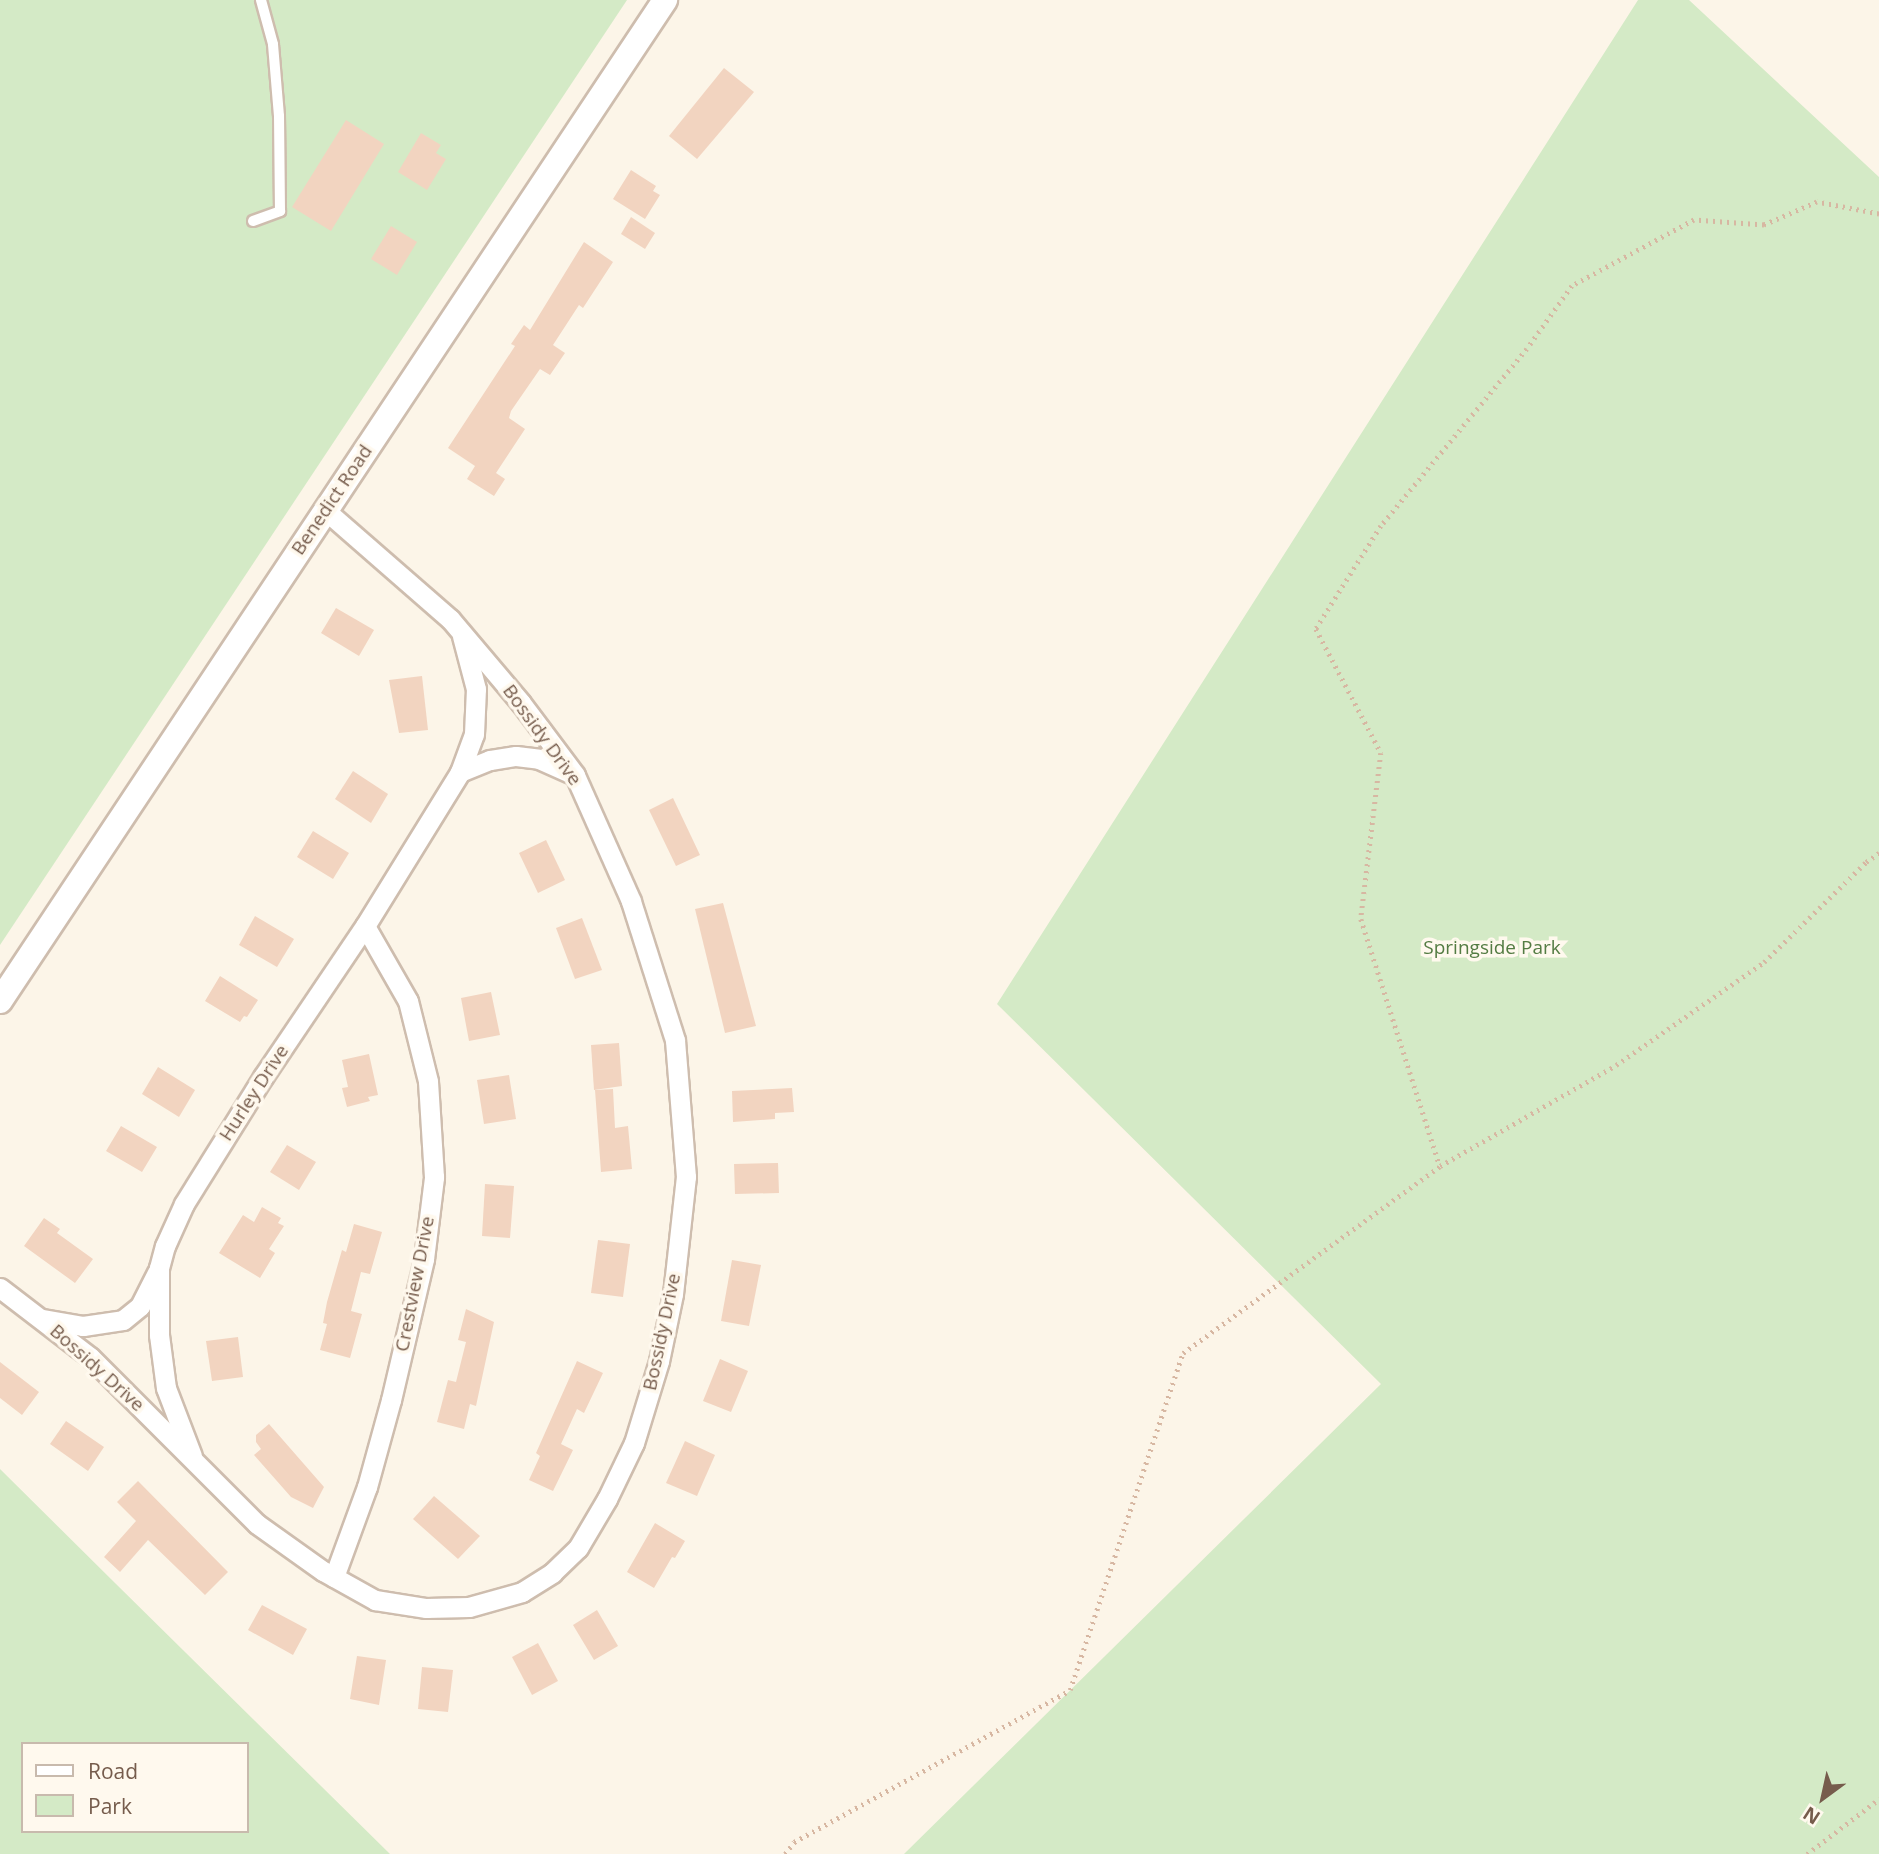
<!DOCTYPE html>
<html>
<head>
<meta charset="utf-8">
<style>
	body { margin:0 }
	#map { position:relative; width:1879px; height:1854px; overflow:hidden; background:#fcf5e8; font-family:"Open Sans",sans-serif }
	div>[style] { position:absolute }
	.green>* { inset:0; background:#d4eac6 }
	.building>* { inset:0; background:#f2d4c0 }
	.path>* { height:4.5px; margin-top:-2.25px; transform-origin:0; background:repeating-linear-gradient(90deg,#d7b7a2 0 2px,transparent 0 7px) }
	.roads { filter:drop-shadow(2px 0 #cebdae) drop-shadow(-2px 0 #cebdae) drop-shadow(0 2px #cebdae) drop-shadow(0 -2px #cebdae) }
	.service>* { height:10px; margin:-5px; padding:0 5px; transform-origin:5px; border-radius:5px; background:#fff }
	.minor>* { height:19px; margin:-9.5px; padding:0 9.5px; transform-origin:9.5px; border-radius:9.5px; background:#fff }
	.tertiary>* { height:24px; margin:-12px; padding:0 12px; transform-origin:12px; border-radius:12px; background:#fff }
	span { translate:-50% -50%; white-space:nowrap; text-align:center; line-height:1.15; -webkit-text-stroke:7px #fff9ee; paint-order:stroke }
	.street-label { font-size:19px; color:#765c4c }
	.park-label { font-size:19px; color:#547c43 }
	.legend { position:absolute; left:21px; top:1742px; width:228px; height:91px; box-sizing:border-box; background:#fff9ee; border:2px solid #c8baad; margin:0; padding:9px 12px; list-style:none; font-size:21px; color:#765c4c }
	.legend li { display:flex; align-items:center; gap:14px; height:35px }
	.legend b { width:35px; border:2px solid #c8baad }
	.north { position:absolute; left:1788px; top:1763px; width:70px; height:70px; -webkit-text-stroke:5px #fff9ee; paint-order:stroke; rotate:213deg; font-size:19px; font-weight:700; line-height:28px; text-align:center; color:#765c4c }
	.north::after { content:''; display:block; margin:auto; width:24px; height:32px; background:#765c4c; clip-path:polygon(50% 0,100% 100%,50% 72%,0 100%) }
</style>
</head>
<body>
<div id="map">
	<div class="green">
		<i style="clip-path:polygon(0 0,627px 0,0 945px)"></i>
		<i style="clip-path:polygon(1638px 0,1689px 0,1879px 177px,1879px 1854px,904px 1854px,1381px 1384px,997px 1004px)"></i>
		<i style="clip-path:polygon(evenodd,0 1469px,115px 1583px,390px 1854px,0 1854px,0 1469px,23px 1744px,247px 1744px,247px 1831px,23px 1831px,23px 1744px)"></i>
	</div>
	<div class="building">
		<i style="clip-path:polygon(724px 68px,754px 92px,697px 159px,669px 136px)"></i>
		<i style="clip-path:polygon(346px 120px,384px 144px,331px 231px,292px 207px)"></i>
		<i style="clip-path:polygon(421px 133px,441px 145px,436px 153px,446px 159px,427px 190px,398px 172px)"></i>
		<i style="clip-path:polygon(631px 170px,656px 186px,653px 191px,660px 195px,645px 219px,613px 199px)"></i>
		<i style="clip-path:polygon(631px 217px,655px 233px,645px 249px,621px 234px)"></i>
		<i style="clip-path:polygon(391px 226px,417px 242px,397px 275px,371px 259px)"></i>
		<i style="clip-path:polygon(584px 242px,613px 262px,583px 308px,579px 305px,553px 345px,565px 353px,550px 375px,540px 369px,511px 411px,509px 418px,525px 429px,496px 473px,505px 479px,494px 496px,467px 479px,475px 466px,448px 448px,515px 346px,511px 344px,524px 325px,530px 330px)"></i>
		<i style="clip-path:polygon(336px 608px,374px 630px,359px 656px,321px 633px)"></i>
		<i style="clip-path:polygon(422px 676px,428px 730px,399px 733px,389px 680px)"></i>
		<i style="clip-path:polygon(353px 771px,388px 794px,371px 823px,335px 799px)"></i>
		<i style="clip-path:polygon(673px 798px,700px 855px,676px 866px,649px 810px)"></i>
		<i style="clip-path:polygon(313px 831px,349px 853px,333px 879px,297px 857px)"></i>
		<i style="clip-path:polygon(546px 840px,565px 880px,538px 893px,519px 853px)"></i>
		<i style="clip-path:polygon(723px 903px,756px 1026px,725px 1033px,695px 909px)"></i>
		<i style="clip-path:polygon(255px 916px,294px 939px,277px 967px,239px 945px)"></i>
		<i style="clip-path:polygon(582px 918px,602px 970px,575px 979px,556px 928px)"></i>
		<i style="clip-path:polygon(220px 976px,258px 1000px,247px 1017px,244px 1016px,240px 1022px,205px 1001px)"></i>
		<i style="clip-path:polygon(491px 992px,500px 1035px,469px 1041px,461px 998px)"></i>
		<i style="clip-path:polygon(619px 1043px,622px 1086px,594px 1090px,591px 1045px)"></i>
		<i style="clip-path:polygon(369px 1054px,378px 1095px,368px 1097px,370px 1101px,347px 1107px,342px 1088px,348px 1087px,342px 1060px)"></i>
		<i style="clip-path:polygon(158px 1067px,195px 1090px,179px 1117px,142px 1094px)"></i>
		<i style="clip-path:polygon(509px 1075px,516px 1119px,484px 1124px,477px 1080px)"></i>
		<i style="clip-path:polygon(792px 1088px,794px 1112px,775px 1113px,775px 1119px,733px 1122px,732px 1091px)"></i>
		<i style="clip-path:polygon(613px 1089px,615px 1128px,628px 1126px,632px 1169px,601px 1172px,595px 1090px)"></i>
		<i style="clip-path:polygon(121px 1126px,157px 1147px,142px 1172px,106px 1151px)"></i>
		<i style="clip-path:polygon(287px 1145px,316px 1162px,299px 1190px,270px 1172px)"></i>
		<i style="clip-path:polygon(778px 1163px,779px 1193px,735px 1194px,734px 1164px)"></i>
		<i style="clip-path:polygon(485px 1184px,514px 1186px,510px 1238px,482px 1236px)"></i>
		<i style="clip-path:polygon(262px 1207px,281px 1218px,278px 1223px,284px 1226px,269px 1249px,275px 1253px,260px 1278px,219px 1253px,243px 1215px,254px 1222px)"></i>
		<i style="clip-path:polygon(44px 1218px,60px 1229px,57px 1233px,93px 1259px,75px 1283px,24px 1246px)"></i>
		<i style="clip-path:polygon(354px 1224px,382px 1232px,370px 1274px,361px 1272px,351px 1311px,362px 1314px,350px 1358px,320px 1350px,327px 1324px,323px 1323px,327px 1302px,342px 1250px,346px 1252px)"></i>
		<i style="clip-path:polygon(598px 1240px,630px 1244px,623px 1297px,591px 1293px)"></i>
		<i style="clip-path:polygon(732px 1260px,761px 1265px,749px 1326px,721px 1321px)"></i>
		<i style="clip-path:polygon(466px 1309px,494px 1322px,476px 1406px,470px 1404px,464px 1429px,437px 1422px,448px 1380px,456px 1382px,466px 1342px,458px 1340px)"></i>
		<i style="clip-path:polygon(238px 1337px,243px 1377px,212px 1381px,206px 1341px)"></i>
		<i style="clip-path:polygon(720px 1359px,748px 1371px,731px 1412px,703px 1401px)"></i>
		<i style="clip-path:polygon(577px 1361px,603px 1373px,584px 1413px,577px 1409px,561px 1444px,573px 1450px,553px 1491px,529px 1480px,540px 1456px,536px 1453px)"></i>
		<i style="clip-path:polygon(0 1362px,39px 1392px,22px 1415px,0 1398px)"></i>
		<i style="clip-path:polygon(66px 1421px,104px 1447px,88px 1471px,50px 1444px)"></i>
		<i style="clip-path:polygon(269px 1424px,324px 1487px,313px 1508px,291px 1497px,254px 1455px,261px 1449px,256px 1442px,256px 1435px)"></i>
		<i style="clip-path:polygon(685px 1441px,715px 1455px,697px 1496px,666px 1483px)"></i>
		<i style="clip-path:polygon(138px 1481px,228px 1572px,205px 1595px,148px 1540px,120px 1572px,104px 1557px,136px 1521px,117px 1502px)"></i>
		<i style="clip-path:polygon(434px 1496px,480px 1536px,458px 1559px,413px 1519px)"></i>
		<i style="clip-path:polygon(655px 1523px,685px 1541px,675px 1558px,672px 1557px,654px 1588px,627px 1572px)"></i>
		<i style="clip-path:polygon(262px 1605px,307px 1629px,293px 1655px,248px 1630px)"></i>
		<i style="clip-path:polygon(597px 1610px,618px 1646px,594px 1660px,573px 1625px)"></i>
		<i style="clip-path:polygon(538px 1643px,558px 1681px,532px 1695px,512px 1657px)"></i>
		<i style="clip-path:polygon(357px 1656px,386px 1660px,379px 1705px,350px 1699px)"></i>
		<i style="clip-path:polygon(422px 1667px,453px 1670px,448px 1712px,418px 1709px)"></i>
	</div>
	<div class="path">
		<i style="left:1879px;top:214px;width:63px;rotate:-169deg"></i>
		<i style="left:1817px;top:202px;width:58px;rotate:156.5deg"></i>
		<i style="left:1764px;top:225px;width:70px;rotate:-175.9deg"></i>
		<i style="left:1694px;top:220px;width:139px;rotate:151.6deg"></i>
		<i style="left:1572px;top:286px;width:77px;rotate:125.5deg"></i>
		<i style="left:1527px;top:349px;width:229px;rotate:129.5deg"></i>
		<i style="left:1381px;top:526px;width:122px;rotate:122.3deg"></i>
		<i style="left:1316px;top:629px;width:140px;rotate:62.3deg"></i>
		<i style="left:1381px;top:753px;width:167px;rotate:96.9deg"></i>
		<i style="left:1361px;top:919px;width:259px;rotate:72.3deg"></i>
		<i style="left:1440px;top:1166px;width:203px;rotate:-29.8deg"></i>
		<i style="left:1616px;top:1065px;width:180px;rotate:-34.8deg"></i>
		<i style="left:1764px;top:962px;width:143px;rotate:-44.4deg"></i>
		<i style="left:1866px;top:862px;width:16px;rotate:-35deg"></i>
		<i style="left:785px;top:1854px;width:15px;rotate:-53deg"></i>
		<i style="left:794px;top:1842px;width:315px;rotate:-28.8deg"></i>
		<i style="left:1070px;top:1690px;width:355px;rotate:-71.5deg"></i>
		<i style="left:1183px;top:1353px;width:318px;rotate:-36deg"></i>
		<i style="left:1807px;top:1854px;width:91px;rotate:-37.4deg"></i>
	</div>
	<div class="roads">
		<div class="service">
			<i style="left:253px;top:221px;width:29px;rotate:-20deg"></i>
			<i style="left:280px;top:211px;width:95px;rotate:-90.6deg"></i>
			<i style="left:279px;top:116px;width:72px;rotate:-94.8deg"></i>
			<i style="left:273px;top:44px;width:46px;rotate:-105.3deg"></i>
		</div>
		<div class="minor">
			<i style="left:460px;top:772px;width:40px;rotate:-69.8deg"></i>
			<i style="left:474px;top:734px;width:45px;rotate:-87.5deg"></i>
			<i style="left:476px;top:689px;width:55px;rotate:-104.8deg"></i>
			<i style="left:0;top:1288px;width:113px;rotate:37.5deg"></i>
			<i style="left:90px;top:1357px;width:236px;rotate:45deg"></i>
			<i style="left:257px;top:1524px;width:81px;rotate:35.5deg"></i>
			<i style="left:323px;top:1571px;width:60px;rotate:29.1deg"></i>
			<i style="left:375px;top:1600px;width:52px;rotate:8.9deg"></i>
			<i style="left:426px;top:1608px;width:43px;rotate:-1.3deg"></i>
			<i style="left:469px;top:1607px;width:55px;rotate:-15.8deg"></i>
			<i style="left:522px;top:1592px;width:36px;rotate:-32deg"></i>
			<i style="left:552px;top:1573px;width:36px;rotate:-44deg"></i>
			<i style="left:578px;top:1548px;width:57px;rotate:-59.4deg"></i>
			<i style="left:607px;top:1499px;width:62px;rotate:-64.3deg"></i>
			<i style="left:634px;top:1443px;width:86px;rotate:-73deg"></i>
			<i style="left:659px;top:1361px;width:68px;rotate:-78.2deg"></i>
			<i style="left:673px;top:1294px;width:118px;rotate:-83.7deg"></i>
			<i style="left:686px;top:1177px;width:137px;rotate:-94.6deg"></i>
			<i style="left:675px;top:1040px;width:146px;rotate:-107.6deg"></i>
			<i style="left:631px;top:901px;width:138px;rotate:-114deg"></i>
			<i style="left:575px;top:775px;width:90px;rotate:-126.9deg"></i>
			<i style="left:521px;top:703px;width:110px;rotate:-130.2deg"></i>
			<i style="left:450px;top:619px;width:166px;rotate:-138.9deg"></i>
			<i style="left:43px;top:1319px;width:41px;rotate:9.9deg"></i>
			<i style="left:83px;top:1326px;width:40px;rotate:-8.5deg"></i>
			<i style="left:123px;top:1320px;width:22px;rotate:-39deg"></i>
			<i style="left:140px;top:1306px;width:38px;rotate:-63deg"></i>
			<i style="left:192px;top:1456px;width:73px;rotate:-110.9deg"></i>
			<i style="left:166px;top:1388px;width:53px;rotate:-97.5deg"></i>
			<i style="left:159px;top:1335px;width:67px;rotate:-90deg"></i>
			<i style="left:159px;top:1268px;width:23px;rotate:-75deg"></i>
			<i style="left:165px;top:1246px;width:46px;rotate:-65.7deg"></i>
			<i style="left:184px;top:1204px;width:150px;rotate:-58.1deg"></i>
			<i style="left:263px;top:1077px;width:182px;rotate:-56deg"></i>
			<i style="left:334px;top:1577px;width:96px;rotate:-69.9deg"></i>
			<i style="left:367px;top:1487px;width:90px;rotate:-74.6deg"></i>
			<i style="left:391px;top:1400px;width:145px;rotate:-76.8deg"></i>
			<i style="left:424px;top:1259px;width:83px;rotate:-83deg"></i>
			<i style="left:434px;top:1177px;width:96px;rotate:-93.6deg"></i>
			<i style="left:428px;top:1081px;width:82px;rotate:-104deg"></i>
			<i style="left:408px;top:1001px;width:86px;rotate:-119.8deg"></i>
			<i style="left:365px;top:926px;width:181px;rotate:-58.3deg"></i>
			<i style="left:460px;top:772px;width:32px;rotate:-22deg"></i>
			<i style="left:490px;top:760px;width:26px;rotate:-9deg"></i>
			<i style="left:516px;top:756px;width:23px;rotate:7deg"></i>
			<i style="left:539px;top:759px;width:35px;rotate:24deg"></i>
		</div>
		<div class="tertiary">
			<i style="left:0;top:1001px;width:1202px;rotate:-56.4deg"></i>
		</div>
	</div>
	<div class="street-label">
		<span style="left:332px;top:500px;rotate:-56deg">Benedict Road</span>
		<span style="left:542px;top:735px;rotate:54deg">Bossidy Drive</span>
		<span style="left:254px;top:1093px;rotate:-57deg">Hurley Drive</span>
		<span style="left:415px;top:1284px;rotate:-79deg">Crestview Drive</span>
		<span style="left:662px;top:1332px;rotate:-78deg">Bossidy Drive</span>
		<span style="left:97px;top:1368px;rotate:42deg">Bossidy Drive</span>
	</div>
	<div class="park-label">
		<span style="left:1492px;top:948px">Springside Park</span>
	</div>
	<ul class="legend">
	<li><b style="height:9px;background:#fff"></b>Road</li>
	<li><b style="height:19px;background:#d4eac6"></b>Park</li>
	</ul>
	<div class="north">N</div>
</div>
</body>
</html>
